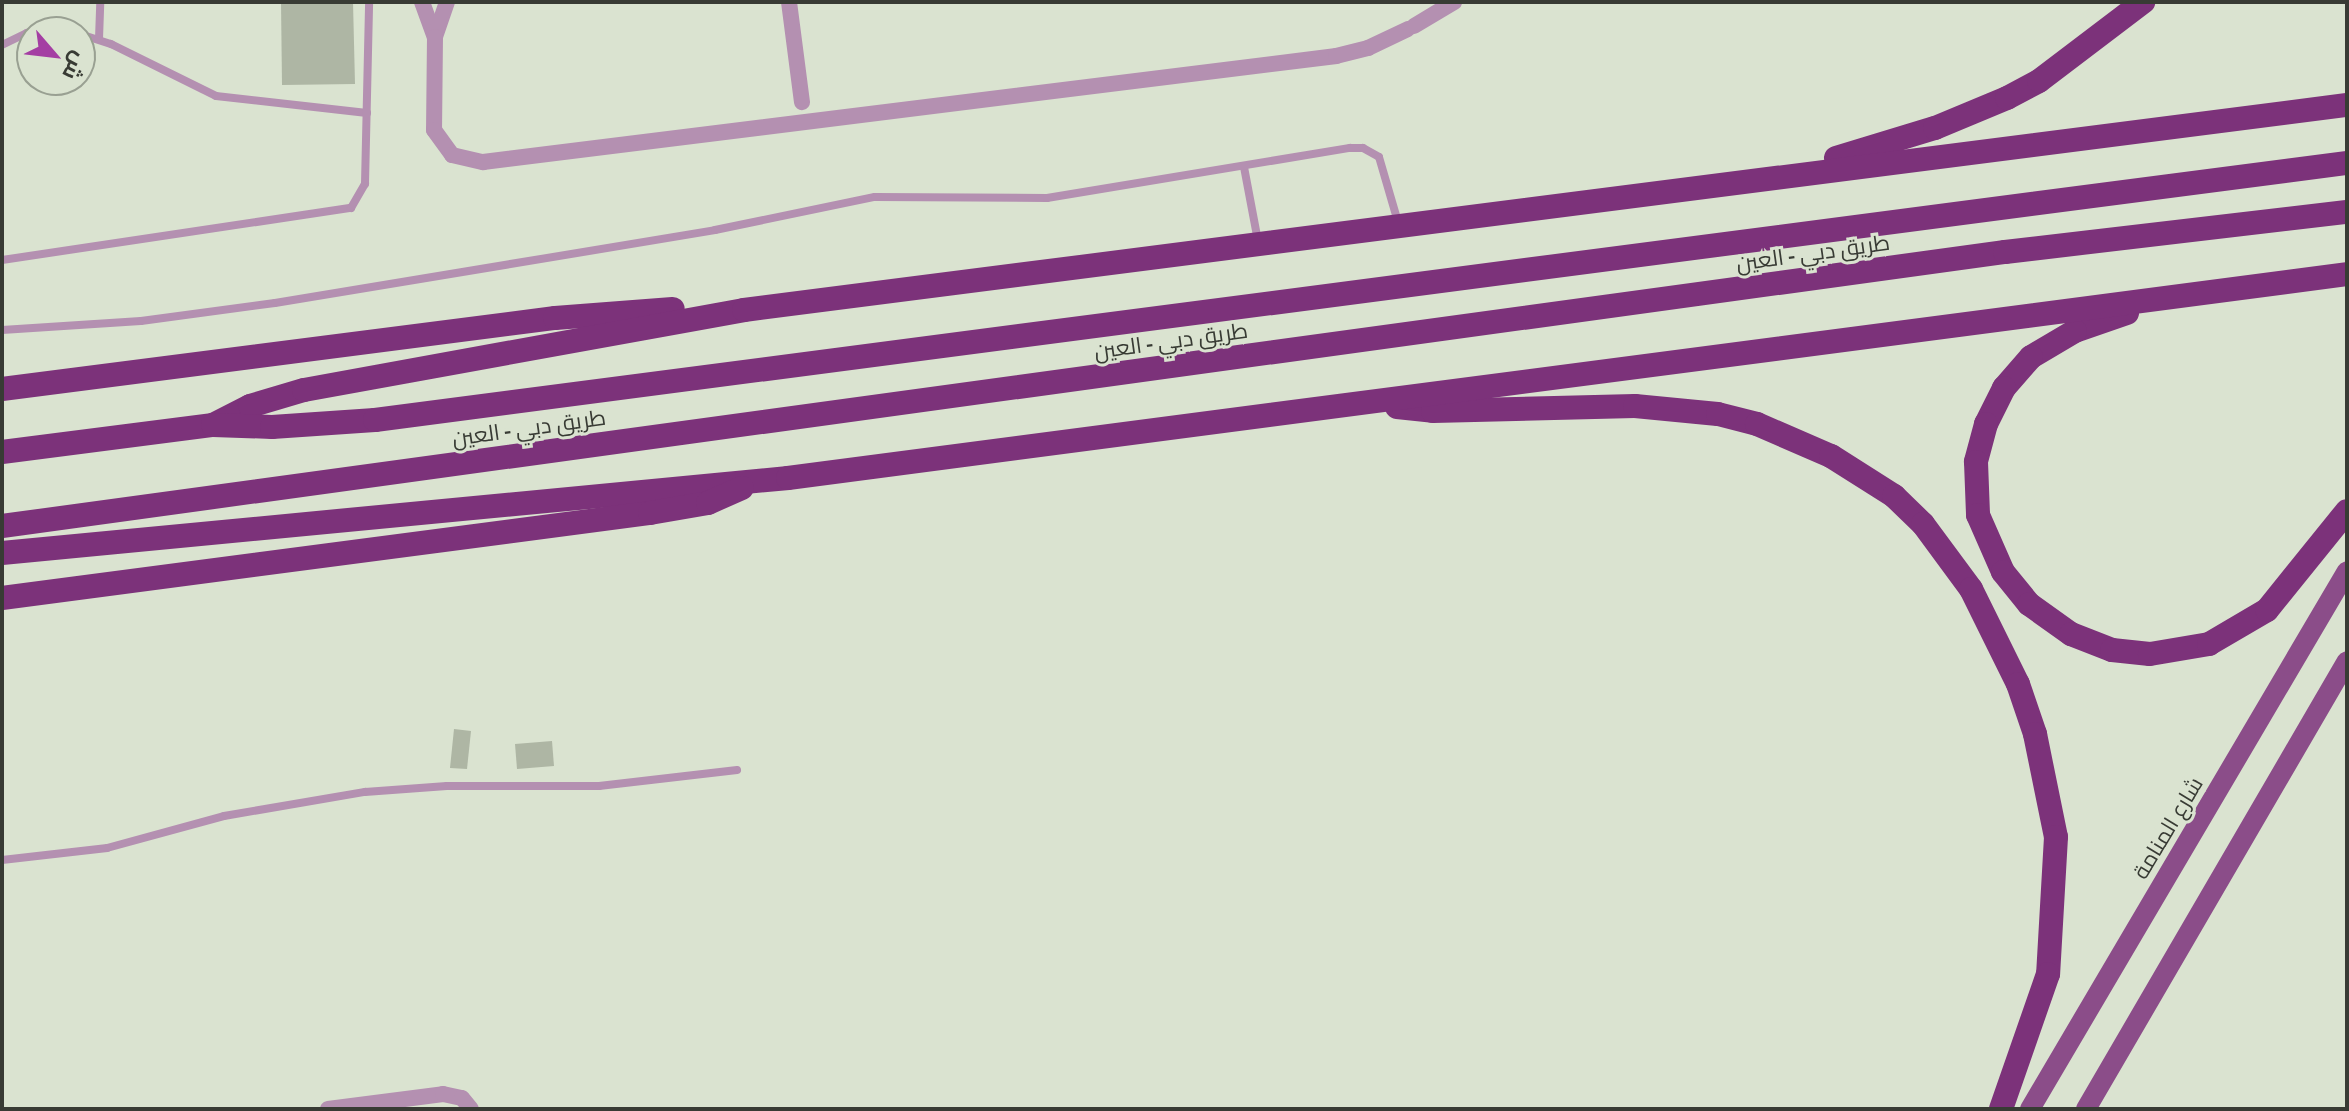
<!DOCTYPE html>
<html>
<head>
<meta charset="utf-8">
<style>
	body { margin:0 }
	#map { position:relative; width:2349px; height:1111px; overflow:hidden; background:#dae3d0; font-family:"Archivo Narrow",Cairo,sans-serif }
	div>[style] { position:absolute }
	.building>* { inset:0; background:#aeb6a4 }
	.service>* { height:8px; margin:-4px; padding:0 4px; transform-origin:4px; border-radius:4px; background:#b490b1 }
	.minor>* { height:16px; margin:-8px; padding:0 8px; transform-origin:8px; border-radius:8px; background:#b490b1 }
	.primary>* { height:20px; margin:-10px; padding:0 10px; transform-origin:10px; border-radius:10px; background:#8b4d89 }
	.motorway>* { height:24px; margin:-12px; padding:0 12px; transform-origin:12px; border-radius:12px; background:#7c327a }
	span { translate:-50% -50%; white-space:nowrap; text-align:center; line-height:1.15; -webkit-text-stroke:6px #dae3d0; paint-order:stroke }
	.street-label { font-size:22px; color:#383b34 }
	.frame { position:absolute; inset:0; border:4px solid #383b34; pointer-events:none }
	.north { position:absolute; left:16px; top:16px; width:80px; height:80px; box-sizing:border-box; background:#dae3d0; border:2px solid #99a092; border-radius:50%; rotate:118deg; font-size:22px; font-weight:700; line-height:32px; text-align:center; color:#383b34 }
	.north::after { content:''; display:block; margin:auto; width:28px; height:36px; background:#a43ea3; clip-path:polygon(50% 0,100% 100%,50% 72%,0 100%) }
</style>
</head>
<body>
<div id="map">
	<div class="building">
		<i style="clip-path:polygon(281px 2px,353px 2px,355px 84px,282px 85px)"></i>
		<i style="clip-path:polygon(454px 729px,471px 731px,467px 769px,450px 768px)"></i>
		<i style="clip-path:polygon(552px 741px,554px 766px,517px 769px,515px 744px)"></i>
	</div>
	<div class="service">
		<i style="left:80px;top:34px;width:33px;rotate:18deg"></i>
		<i style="left:111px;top:44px;width:117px;rotate:26.3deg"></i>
		<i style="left:216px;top:96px;width:152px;rotate:6.4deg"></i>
		<i style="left:99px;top:39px;width:37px;rotate:-88deg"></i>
		<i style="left:2px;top:45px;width:28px;rotate:-26deg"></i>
		<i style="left:27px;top:33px;width:38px;rotate:-2deg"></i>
		<i style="left:1244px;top:167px;width:75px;rotate:79.3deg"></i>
		<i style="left:2px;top:260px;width:353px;rotate:-8.5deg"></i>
		<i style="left:351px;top:208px;width:28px;rotate:-60deg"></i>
		<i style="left:365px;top:184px;width:182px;rotate:-88.7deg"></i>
		<i style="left:2px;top:330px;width:139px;rotate:-3.7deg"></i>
		<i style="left:141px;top:321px;width:135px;rotate:-7.7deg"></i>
		<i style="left:275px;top:303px;width:446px;rotate:-9.4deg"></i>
		<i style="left:715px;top:230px;width:163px;rotate:-11.7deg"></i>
		<i style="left:875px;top:197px;width:172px;rotate:0.3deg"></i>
		<i style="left:1047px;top:198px;width:307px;rotate:-9.4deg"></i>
		<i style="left:1350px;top:148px;width:13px"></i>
		<i style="left:1363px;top:148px;width:18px;rotate:29deg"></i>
		<i style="left:1379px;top:157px;width:68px;rotate:73.7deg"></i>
		<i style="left:2px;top:860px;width:106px;rotate:-6.5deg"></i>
		<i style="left:107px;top:848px;width:121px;rotate:-15.3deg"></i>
		<i style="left:224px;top:816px;width:143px;rotate:-9.7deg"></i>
		<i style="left:365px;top:792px;width:82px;rotate:-4.2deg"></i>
		<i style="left:447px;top:786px;width:152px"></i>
		<i style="left:599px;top:786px;width:139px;rotate:-6.6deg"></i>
	</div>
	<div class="minor">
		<i style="left:422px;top:2px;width:37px;rotate:70deg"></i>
		<i style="left:447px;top:2px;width:37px;rotate:109deg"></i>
		<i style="left:435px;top:37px;width:93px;rotate:90.6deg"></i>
		<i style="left:434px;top:130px;width:31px;rotate:54deg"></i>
		<i style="left:452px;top:155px;width:32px;rotate:13deg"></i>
		<i style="left:483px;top:162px;width:860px;rotate:-7.08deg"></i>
		<i style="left:1336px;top:56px;width:33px;rotate:-14deg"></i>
		<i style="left:1368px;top:48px;width:44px;rotate:-25.4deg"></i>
		<i style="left:789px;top:2px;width:101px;rotate:82.6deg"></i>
		<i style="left:1414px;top:26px;width:47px;rotate:-31deg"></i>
		<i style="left:328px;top:1109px;width:116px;rotate:-7.4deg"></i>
		<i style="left:443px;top:1094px;width:19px;rotate:12deg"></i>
		<i style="left:462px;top:1098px;width:14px;rotate:51deg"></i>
	</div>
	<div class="primary">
		<i style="left:2030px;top:1109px;width:624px;rotate:-59.49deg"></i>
		<i style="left:2086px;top:1109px;width:518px;rotate:-59.78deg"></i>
	</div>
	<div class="motorway">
		<i style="left:1836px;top:158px;width:103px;rotate:-16.9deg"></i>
		<i style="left:1935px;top:128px;width:78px;rotate:-22.6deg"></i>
		<i style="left:2007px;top:98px;width:36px;rotate:-28deg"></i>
		<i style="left:2039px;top:81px;width:131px;rotate:-37.2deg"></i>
		<i style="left:2127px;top:313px;width:55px;rotate:160.9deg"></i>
		<i style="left:2075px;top:331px;width:51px;rotate:149.4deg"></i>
		<i style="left:2031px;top:357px;width:41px;rotate:131.1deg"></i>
		<i style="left:2004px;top:388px;width:40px;rotate:116.6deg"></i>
		<i style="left:1986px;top:424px;width:39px;rotate:105deg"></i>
		<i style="left:1976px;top:462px;width:53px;rotate:87.8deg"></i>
		<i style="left:1978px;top:515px;width:62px;rotate:66.3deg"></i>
		<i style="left:2003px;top:572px;width:41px;rotate:50.9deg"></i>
		<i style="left:2029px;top:604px;width:52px;rotate:35.5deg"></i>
		<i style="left:2071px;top:634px;width:44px;rotate:21.3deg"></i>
		<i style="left:2112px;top:650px;width:38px;rotate:6deg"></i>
		<i style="left:2150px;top:654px;width:60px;rotate:-9.6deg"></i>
		<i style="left:2209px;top:644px;width:67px;rotate:-30.4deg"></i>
		<i style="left:2267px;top:610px;width:127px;rotate:-51.1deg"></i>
		<i style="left:2px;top:389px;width:558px;rotate:-7.32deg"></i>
		<i style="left:555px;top:318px;width:118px;rotate:-4.4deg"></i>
		<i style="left:1397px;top:407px;width:36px;rotate:6deg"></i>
		<i style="left:1433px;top:411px;width:202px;rotate:-1.4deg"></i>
		<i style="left:1635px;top:406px;width:83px;rotate:5.5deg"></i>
		<i style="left:1718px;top:414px;width:40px;rotate:14.4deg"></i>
		<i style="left:1757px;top:424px;width:81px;rotate:23.4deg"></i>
		<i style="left:1831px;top:456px;width:75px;rotate:32.4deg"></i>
		<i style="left:1894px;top:496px;width:40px;rotate:44deg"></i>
		<i style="left:1923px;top:524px;width:81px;rotate:53.6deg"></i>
		<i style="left:1971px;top:589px;width:106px;rotate:63.7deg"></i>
		<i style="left:2018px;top:684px;width:53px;rotate:71.2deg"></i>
		<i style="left:2035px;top:734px;width:105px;rotate:78.5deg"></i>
		<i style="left:2056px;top:837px;width:137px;rotate:93.3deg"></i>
		<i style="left:2048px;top:974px;width:143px;rotate:109.2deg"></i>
		<i style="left:215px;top:424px;width:39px;rotate:-27deg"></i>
		<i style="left:250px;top:406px;width:56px;rotate:-16.5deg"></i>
		<i style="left:304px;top:390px;width:447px;rotate:-10.3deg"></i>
		<i style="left:744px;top:310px;width:1616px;rotate:-7.29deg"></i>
		<i style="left:2px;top:452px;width:213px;rotate:-7.3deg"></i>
		<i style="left:213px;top:425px;width:59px;rotate:1.9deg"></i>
		<i style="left:272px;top:427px;width:103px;rotate:-3.9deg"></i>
		<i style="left:375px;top:420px;width:1989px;rotate:-7.43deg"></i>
		<i style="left:2px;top:526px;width:2022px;rotate:-7.79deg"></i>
		<i style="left:2005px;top:252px;width:344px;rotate:-6.7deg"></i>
		<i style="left:2px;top:553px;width:790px;rotate:-5.45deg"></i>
		<i style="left:788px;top:478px;width:1572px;rotate:-7.45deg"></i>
		<i style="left:2px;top:598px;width:654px;rotate:-7.47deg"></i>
		<i style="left:650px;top:513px;width:59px;rotate:-9.8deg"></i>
		<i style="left:708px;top:503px;width:37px;rotate:-24deg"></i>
	</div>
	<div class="street-label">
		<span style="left:1813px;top:253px;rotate:-8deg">طريق دبي - العين</span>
		<span style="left:1171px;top:341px;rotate:-8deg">طريق دبي - العين</span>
		<span style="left:529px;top:428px;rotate:-8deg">طريق دبي - العين</span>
		<span style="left:2168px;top:828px;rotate:-59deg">شارع المنامة</span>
	</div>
	<div class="frame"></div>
	<div class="north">ش</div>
</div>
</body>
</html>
